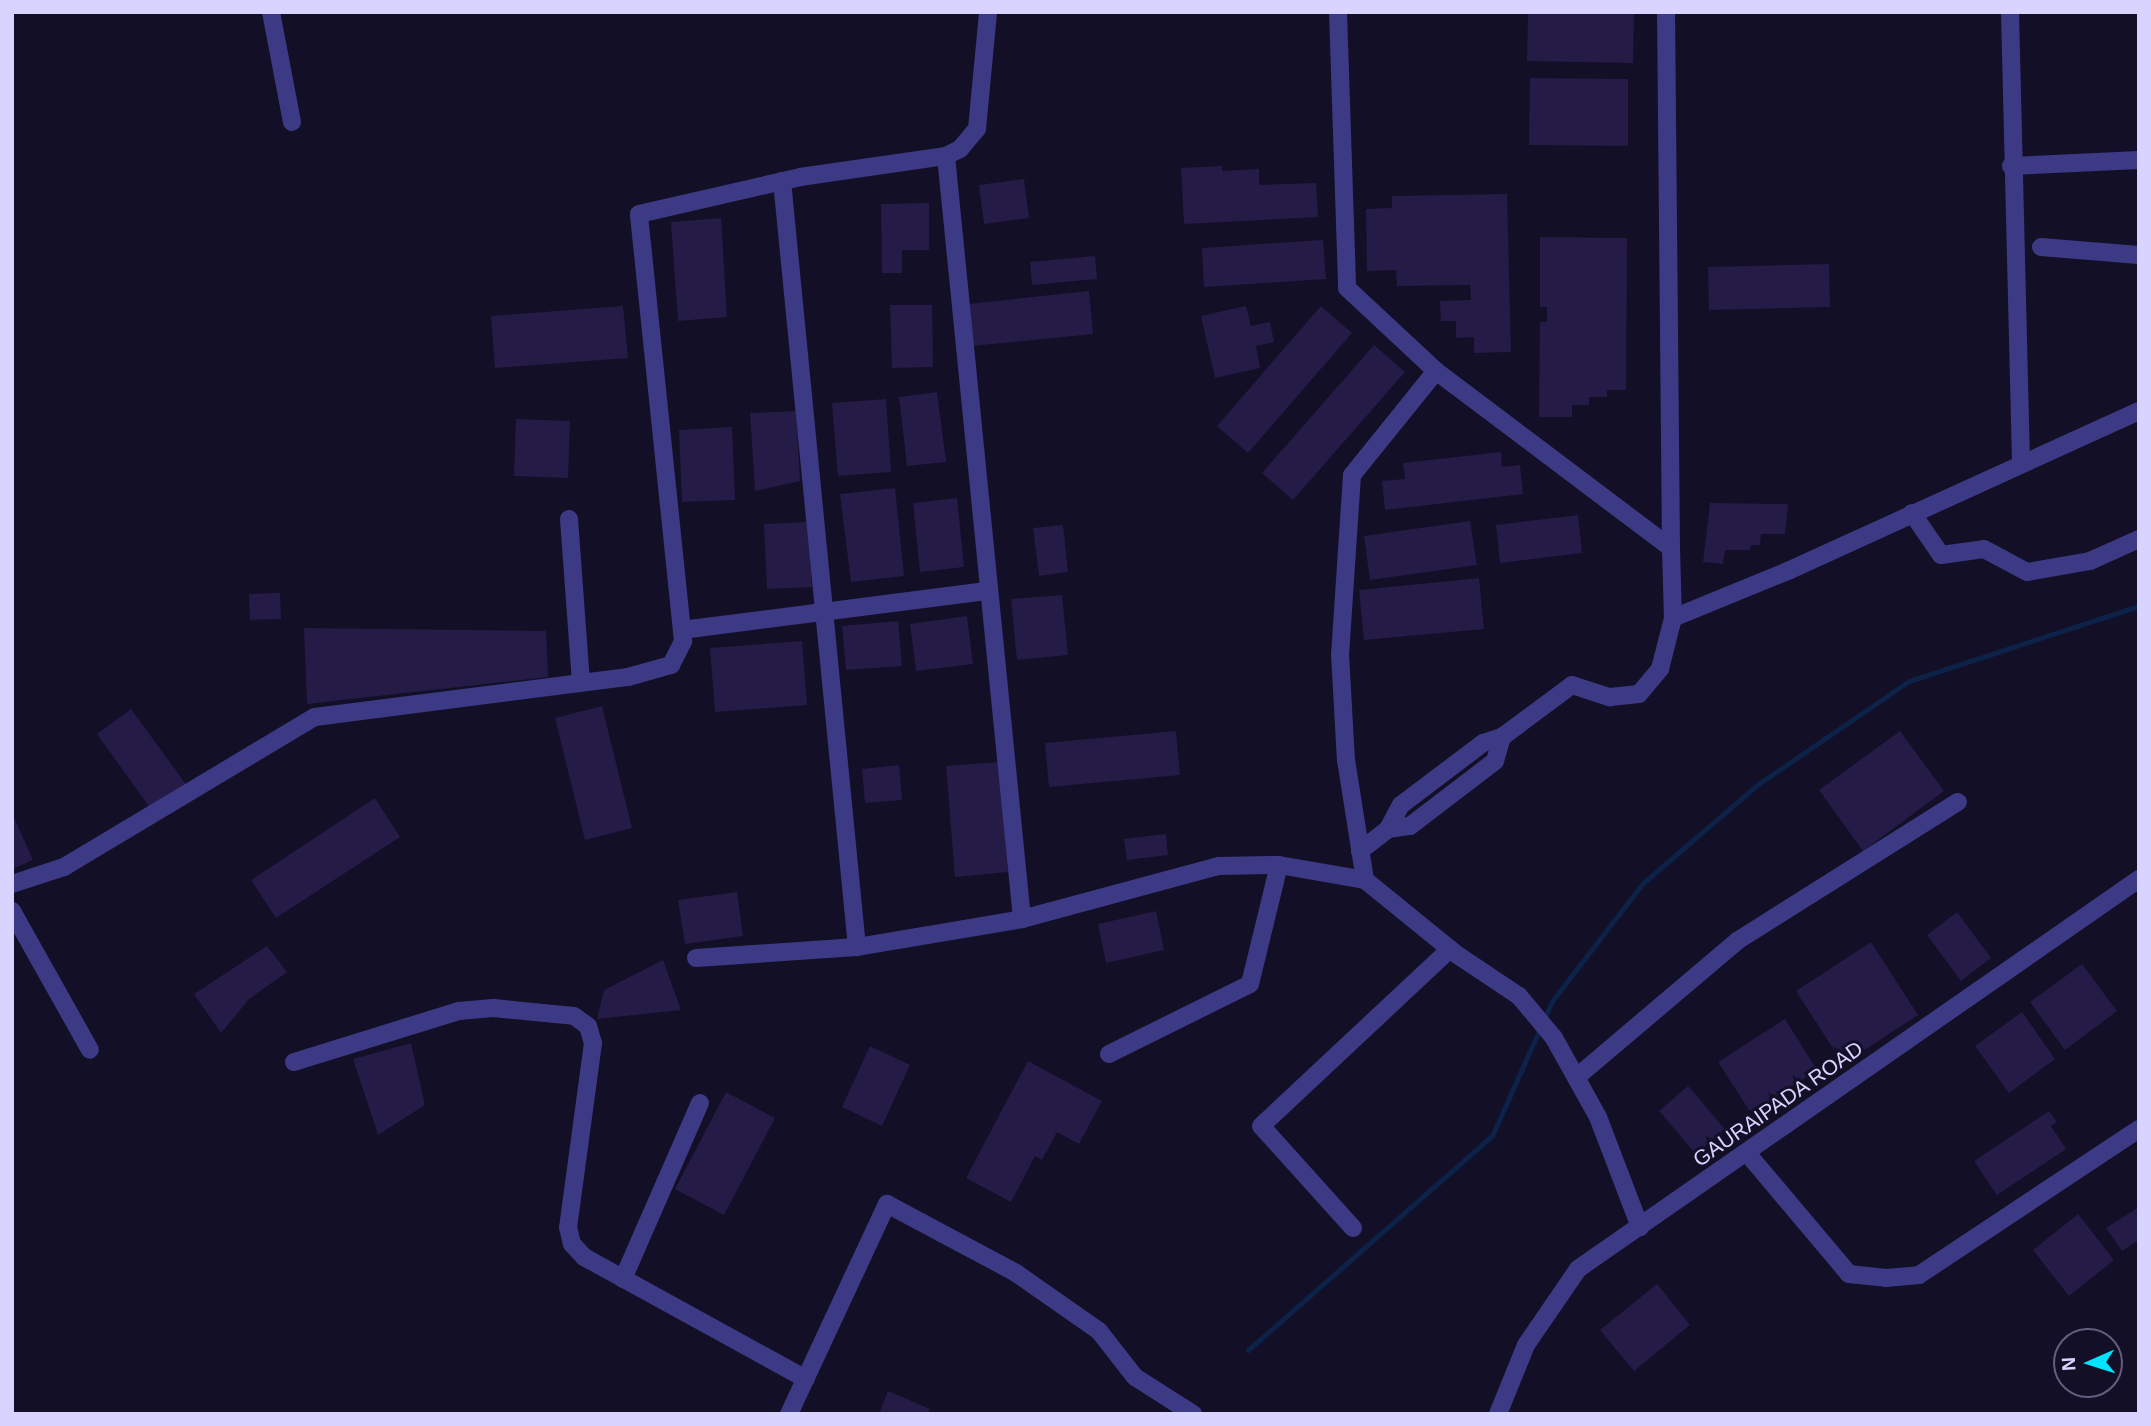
<!DOCTYPE html>
<html>
<head>
<meta charset="utf-8">
<style>
	body { margin:0 }
	#map { position:relative; width:2151px; height:1426px; overflow:hidden; background:#130f26; font-family:Helvetica,sans-serif }
	div>[style] { position:absolute }
	.stream>* { height:5px; margin:-2.5px; padding:0 2.5px; transform-origin:2.5px; border-radius:2.5px; background:#0c2248 }
	.building>* { inset:0; background:#241b47 }
	.minor>* { height:18px; margin:-9px; padding:0 9px; transform-origin:9px; border-radius:9px; background:#3d3a85 }
	span { translate:-50% -50%; white-space:nowrap; text-align:center; line-height:1.15; -webkit-text-stroke:6px #130f26; paint-order:stroke }
	.street-label { font-size:21px; color:#d9d4ff }
	.frame { position:absolute; inset:0; border:14px solid #d9d4ff; pointer-events:none }
	.north { position:absolute; left:2053px; top:1328px; width:70px; height:70px; box-sizing:border-box; background:#130f26; border:2px solid #625e7d; border-radius:50%; rotate:267deg; font-size:19px; font-weight:700; line-height:28px; text-align:center; color:#d9d4ff }
	.north::after { content:''; display:block; margin:auto; width:24px; height:32px; background:#00e5ff; clip-path:polygon(50% 0,100% 100%,50% 72%,0 100%) }
</style>
</head>
<body>
<div id="map">
	<div class="stream">
		<i style="left:1248px;top:1350px;width:325px;rotate:-41.3deg"></i>
		<i style="left:1492px;top:1136px;width:148px;rotate:-66deg"></i>
		<i style="left:1552px;top:1001px;width:148px;rotate:-52.4deg"></i>
		<i style="left:1642px;top:884px;width:152px;rotate:-40.7deg"></i>
		<i style="left:1757px;top:785px;width:184px;rotate:-34.4deg"></i>
		<i style="left:1909px;top:681px;width:242px;rotate:-18.1deg"></i>
	</div>
	<div class="building">
		<i style="clip-path:polygon(1528px 12px,1634px 12px,1633px 63px,1527px 61px)"></i>
		<i style="clip-path:polygon(1530px 78px,1628px 79px,1628px 146px,1529px 145px)"></i>
		<i style="clip-path:polygon(1222px 166px,1222px 171px,1259px 169px,1259px 185px,1316px 183px,1318px 217px,1184px 224px,1181px 168px)"></i>
		<i style="clip-path:polygon(1024px 179px,1029px 218px,984px 224px,979px 185px)"></i>
		<i style="clip-path:polygon(1507px 194px,1511px 352px,1474px 353px,1474px 337px,1456px 338px,1456px 321px,1441px 321px,1440px 301px,1471px 300px,1470px 285px,1397px 286px,1396px 270px,1367px 271px,1366px 209px,1392px 208px,1392px 196px)"></i>
		<i style="clip-path:polygon(929px 203px,929px 250px,902px 250px,902px 273px,882px 273px,881px 204px)"></i>
		<i style="clip-path:polygon(721px 218px,727px 317px,678px 321px,671px 222px)"></i>
		<i style="clip-path:polygon(1540px 237px,1627px 238px,1626px 390px,1607px 390px,1607px 397px,1589px 397px,1589px 405px,1572px 405px,1572px 417px,1539px 417px,1540px 322px,1547px 322px,1547px 307px,1540px 307px)"></i>
		<i style="clip-path:polygon(1323px 240px,1326px 279px,1204px 287px,1202px 248px)"></i>
		<i style="clip-path:polygon(1095px 256px,1097px 279px,1032px 285px,1030px 262px)"></i>
		<i style="clip-path:polygon(1829px 264px,1830px 307px,1709px 310px,1708px 267px)"></i>
		<i style="clip-path:polygon(1089px 291px,1093px 334px,972px 346px,968px 304px)"></i>
		<i style="clip-path:polygon(890px 305px,932px 305px,933px 367px,892px 368px)"></i>
		<i style="clip-path:polygon(623px 306px,628px 358px,495px 368px,491px 316px)"></i>
		<i style="clip-path:polygon(1246px 306px,1251px 326px,1270px 322px,1274px 342px,1256px 346px,1260px 368px,1215px 378px,1201px 316px)"></i>
		<i style="clip-path:polygon(1321px 306px,1352px 333px,1248px 453px,1217px 426px)"></i>
		<i style="clip-path:polygon(1374px 345px,1405px 372px,1293px 500px,1262px 473px)"></i>
		<i style="clip-path:polygon(937px 392px,946px 462px,907px 466px,899px 397px)"></i>
		<i style="clip-path:polygon(886px 399px,891px 472px,838px 476px,832px 403px)"></i>
		<i style="clip-path:polygon(796px 411px,800px 481px,755px 491px,750px 413px)"></i>
		<i style="clip-path:polygon(516px 419px,570px 421px,568px 478px,514px 476px)"></i>
		<i style="clip-path:polygon(732px 427px,735px 500px,682px 502px,679px 430px)"></i>
		<i style="clip-path:polygon(1501px 452px,1502px 467px,1520px 465px,1523px 494px,1385px 510px,1382px 481px,1405px 479px,1403px 463px)"></i>
		<i style="clip-path:polygon(895px 488px,904px 576px,851px 582px,840px 494px)"></i>
		<i style="clip-path:polygon(957px 498px,964px 567px,920px 572px,913px 503px)"></i>
		<i style="clip-path:polygon(1710px 503px,1788px 504px,1785px 534px,1761px 534px,1760px 545px,1751px 545px,1750px 550px,1725px 550px,1723px 564px,1703px 562px)"></i>
		<i style="clip-path:polygon(1578px 515px,1582px 553px,1500px 563px,1496px 525px)"></i>
		<i style="clip-path:polygon(1470px 521px,1477px 565px,1370px 580px,1364px 536px)"></i>
		<i style="clip-path:polygon(808px 522px,812px 587px,767px 589px,764px 524px)"></i>
		<i style="clip-path:polygon(1063px 525px,1068px 572px,1039px 576px,1033px 528px)"></i>
		<i style="clip-path:polygon(1479px 578px,1484px 629px,1364px 640px,1359px 590px)"></i>
		<i style="clip-path:polygon(280px 593px,281px 619px,250px 620px,249px 594px)"></i>
		<i style="clip-path:polygon(1062px 595px,1068px 655px,1017px 660px,1011px 599px)"></i>
		<i style="clip-path:polygon(967px 616px,973px 664px,916px 671px,910px 624px)"></i>
		<i style="clip-path:polygon(898px 621px,902px 666px,846px 670px,842px 626px)"></i>
		<i style="clip-path:polygon(304px 628px,546px 631px,548px 677px,307px 704px)"></i>
		<i style="clip-path:polygon(802px 641px,807px 705px,715px 712px,710px 648px)"></i>
		<i style="clip-path:polygon(602px 706px,632px 828px,585px 840px,555px 718px)"></i>
		<i style="clip-path:polygon(131px 709px,188px 787px,153px 812px,97px 734px)"></i>
		<i style="clip-path:polygon(1176px 731px,1180px 775px,1049px 787px,1045px 743px)"></i>
		<i style="clip-path:polygon(1900px 731px,1944px 791px,1863px 851px,1819px 790px)"></i>
		<i style="clip-path:polygon(999px 762px,1008px 872px,955px 877px,946px 766px)"></i>
		<i style="clip-path:polygon(899px 765px,902px 800px,865px 803px,862px 769px)"></i>
		<i style="clip-path:polygon(375px 798px,400px 837px,276px 918px,251px 880px)"></i>
		<i style="clip-path:polygon(12px 813px,33px 860px,12px 869px)"></i>
		<i style="clip-path:polygon(1166px 834px,1168px 855px,1127px 860px,1124px 839px)"></i>
		<i style="clip-path:polygon(737px 892px,743px 936px,685px 944px,678px 900px)"></i>
		<i style="clip-path:polygon(1156px 911px,1164px 950px,1106px 963px,1098px 924px)"></i>
		<i style="clip-path:polygon(1957px 912px,1991px 958px,1961px 981px,1927px 935px)"></i>
		<i style="clip-path:polygon(1871px 942px,1918px 1015px,1843px 1064px,1796px 991px)"></i>
		<i style="clip-path:polygon(267px 946px,287px 972px,249px 999px,221px 1033px,194px 994px)"></i>
		<i style="clip-path:polygon(663px 960px,681px 1010px,597px 1019px,604px 990px)"></i>
		<i style="clip-path:polygon(2082px 964px,2117px 1011px,2065px 1050px,2030px 1002px)"></i>
		<i style="clip-path:polygon(2022px 1012px,2055px 1059px,2009px 1093px,1975px 1046px)"></i>
		<i style="clip-path:polygon(1785px 1019px,1817px 1070px,1751px 1113px,1718px 1062px)"></i>
		<i style="clip-path:polygon(411px 1043px,425px 1105px,378px 1135px,353px 1059px)"></i>
		<i style="clip-path:polygon(870px 1046px,910px 1065px,882px 1126px,842px 1107px)"></i>
		<i style="clip-path:polygon(1028px 1061px,1102px 1101px,1079px 1144px,1057px 1132px,1042px 1160px,1035px 1156px,1011px 1202px,966px 1178px)"></i>
		<i style="clip-path:polygon(1688px 1086px,1725px 1129px,1696px 1154px,1659px 1111px)"></i>
		<i style="clip-path:polygon(726px 1092px,775px 1118px,724px 1215px,675px 1189px)"></i>
		<i style="clip-path:polygon(2049px 1111px,2057px 1122px,2051px 1126px,2066px 1149px,1997px 1195px,1974px 1161px)"></i>
		<i style="clip-path:polygon(2139px 1207px,2139px 1240px,2122px 1251px,2106px 1228px)"></i>
		<i style="clip-path:polygon(2078px 1214px,2114px 1260px,2069px 1296px,2033px 1250px)"></i>
		<i style="clip-path:polygon(1657px 1284px,1690px 1325px,1634px 1371px,1600px 1330px)"></i>
		<i style="clip-path:polygon(888px 1391px,930px 1409px,928px 1414px,879px 1414px)"></i>
	</div>
	<div class="minor">
		<i style="left:271px;top:12px;width:112px;rotate:79.2deg"></i>
		<i style="left:1338px;top:12px;width:276px;rotate:88.1deg"></i>
		<i style="left:1347px;top:288px;width:122px;rotate:43deg"></i>
		<i style="left:1436px;top:371px;width:134px;rotate:128.9deg"></i>
		<i style="left:1352px;top:475px;width:179px;rotate:93.8deg"></i>
		<i style="left:1340px;top:654px;width:106px;rotate:86.8deg"></i>
		<i style="left:1346px;top:760px;width:121px;rotate:81deg"></i>
		<i style="left:1365px;top:880px;width:117px;rotate:39.1deg"></i>
		<i style="left:1456px;top:954px;width:76px;rotate:33.7deg"></i>
		<i style="left:1519px;top:996px;width:55px;rotate:50.2deg"></i>
		<i style="left:1554px;top:1038px;width:90px;rotate:60.9deg"></i>
		<i style="left:1598px;top:1117px;width:118px;rotate:69.1deg"></i>
		<i style="left:2010px;top:12px;width:451px;rotate:88.6deg"></i>
		<i style="left:946px;top:156px;width:767px;rotate:84.31deg"></i>
		<i style="left:2011px;top:166px;width:128px;rotate:-2.7deg"></i>
		<i style="left:782px;top:181px;width:770px;rotate:84.41deg"></i>
		<i style="left:857px;top:947px;width:167px;rotate:-9.6deg"></i>
		<i style="left:1022px;top:919px;width:204px;rotate:-15.1deg"></i>
		<i style="left:1219px;top:866px;width:60px;rotate:-1deg"></i>
		<i style="left:1279px;top:865px;width:87px;rotate:9.9deg"></i>
		<i style="left:2041px;top:247px;width:98px;rotate:4.7deg"></i>
		<i style="left:1436px;top:371px;width:294px;rotate:37deg"></i>
		<i style="left:1671px;top:548px;width:536px;rotate:-90.53deg"></i>
		<i style="left:1912px;top:513px;width:51px;rotate:55.4deg"></i>
		<i style="left:1941px;top:555px;width:43px;rotate:-7.9deg"></i>
		<i style="left:1984px;top:549px;width:49px;rotate:28.1deg"></i>
		<i style="left:2027px;top:572px;width:64px;rotate:-9.9deg"></i>
		<i style="left:2090px;top:561px;width:54px;rotate:-24.2deg"></i>
		<i style="left:569px;top:519px;width:164px;rotate:85.8deg"></i>
		<i style="left:1671px;top:548px;width:70px;rotate:88.4deg"></i>
		<i style="left:682px;top:630px;width:307px;rotate:-7.3deg"></i>
		<i style="left:1388px;top:829px;width:27px;rotate:-62deg"></i>
		<i style="left:1401px;top:805px;width:103px;rotate:-37.1deg"></i>
		<i style="left:1483px;top:743px;width:20px;rotate:-18deg"></i>
		<i style="left:1360px;top:851px;width:36px;rotate:-38deg"></i>
		<i style="left:1388px;top:829px;width:22px;rotate:-8deg"></i>
		<i style="left:1410px;top:826px;width:107px;rotate:-37.4deg"></i>
		<i style="left:1495px;top:761px;width:25px;rotate:-74deg"></i>
		<i style="left:1502px;top:737px;width:87px;rotate:-36.6deg"></i>
		<i style="left:1572px;top:685px;width:40px;rotate:18deg"></i>
		<i style="left:1610px;top:697px;width:29px;rotate:-6deg"></i>
		<i style="left:1639px;top:694px;width:33px;rotate:-50deg"></i>
		<i style="left:1660px;top:669px;width:53px;rotate:-75.7deg"></i>
		<i style="left:1673px;top:618px;width:126px;rotate:-22.3deg"></i>
		<i style="left:1790px;top:570px;width:384px;rotate:-24.5deg"></i>
		<i style="left:12px;top:884px;width:55px;rotate:-18.1deg"></i>
		<i style="left:64px;top:867px;width:292px;rotate:-30.9deg"></i>
		<i style="left:315px;top:717px;width:316px;rotate:-7.3deg"></i>
		<i style="left:628px;top:677px;width:45px;rotate:-15.6deg"></i>
		<i style="left:671px;top:665px;width:27px;rotate:-63deg"></i>
		<i style="left:683px;top:641px;width:429px;rotate:-95.9deg"></i>
		<i style="left:639px;top:214px;width:165px;rotate:-12.9deg"></i>
		<i style="left:800px;top:177px;width:148px;rotate:-8.2deg"></i>
		<i style="left:946px;top:156px;width:16px;rotate:-27deg"></i>
		<i style="left:960px;top:149px;width:26px;rotate:-50deg"></i>
		<i style="left:977px;top:129px;width:118px;rotate:-84.6deg"></i>
		<i style="left:12px;top:911px;width:159px;rotate:60.7deg"></i>
		<i style="left:696px;top:958px;width:161px;rotate:-3.9deg"></i>
		<i style="left:1109px;top:1054px;width:157px;rotate:-26.4deg"></i>
		<i style="left:1250px;top:984px;width:122px;rotate:-76.3deg"></i>
		<i style="left:294px;top:1062px;width:173px;rotate:-17.2deg"></i>
		<i style="left:459px;top:1011px;width:34px;rotate:-5deg"></i>
		<i style="left:493px;top:1008px;width:81px;rotate:5.6deg"></i>
		<i style="left:574px;top:1016px;width:17px;rotate:36deg"></i>
		<i style="left:588px;top:1026px;width:18px;rotate:74deg"></i>
		<i style="left:593px;top:1043px;width:186px;rotate:97.7deg"></i>
		<i style="left:568px;top:1227px;width:17px;rotate:77deg"></i>
		<i style="left:572px;top:1244px;width:18px;rotate:47deg"></i>
		<i style="left:584px;top:1257px;width:253px;rotate:28.8deg"></i>
		<i style="left:1578px;top:1076px;width:209px;rotate:-40.3deg"></i>
		<i style="left:1737px;top:941px;width:261px;rotate:-32.2deg"></i>
		<i style="left:1747px;top:1153px;width:158px;rotate:49.9deg"></i>
		<i style="left:1849px;top:1274px;width:37px;rotate:6deg"></i>
		<i style="left:1886px;top:1278px;width:33px;rotate:-5deg"></i>
		<i style="left:1919px;top:1275px;width:264px;rotate:-33.6deg"></i>
		<i style="left:1353px;top:1228px;width:137px;rotate:-132deg"></i>
		<i style="left:1261px;top:1126px;width:259px;rotate:-43.1deg"></i>
		<i style="left:623px;top:1279px;width:192px;rotate:-66.4deg"></i>
		<i style="left:789px;top:1414px;width:232px;rotate:-65deg"></i>
		<i style="left:887px;top:1204px;width:146px;rotate:28.1deg"></i>
		<i style="left:1016px;top:1273px;width:101px;rotate:34.9deg"></i>
		<i style="left:1099px;top:1331px;width:58px;rotate:52deg"></i>
		<i style="left:1135px;top:1377px;width:69px;rotate:32.5deg"></i>
		<i style="left:1498px;top:1414px;width:74px;rotate:-67.9deg"></i>
		<i style="left:1526px;top:1345px;width:92px;rotate:-55.6deg"></i>
		<i style="left:1578px;top:1269px;width:683px;rotate:-34.81deg"></i>
	</div>
	<div class="street-label">
		<span style="left:1778px;top:1104px;rotate:-35deg">GAURAIPADA ROAD</span>
	</div>
	<div class="frame"></div>
	<div class="north">N</div>
</div>
</body>
</html>
